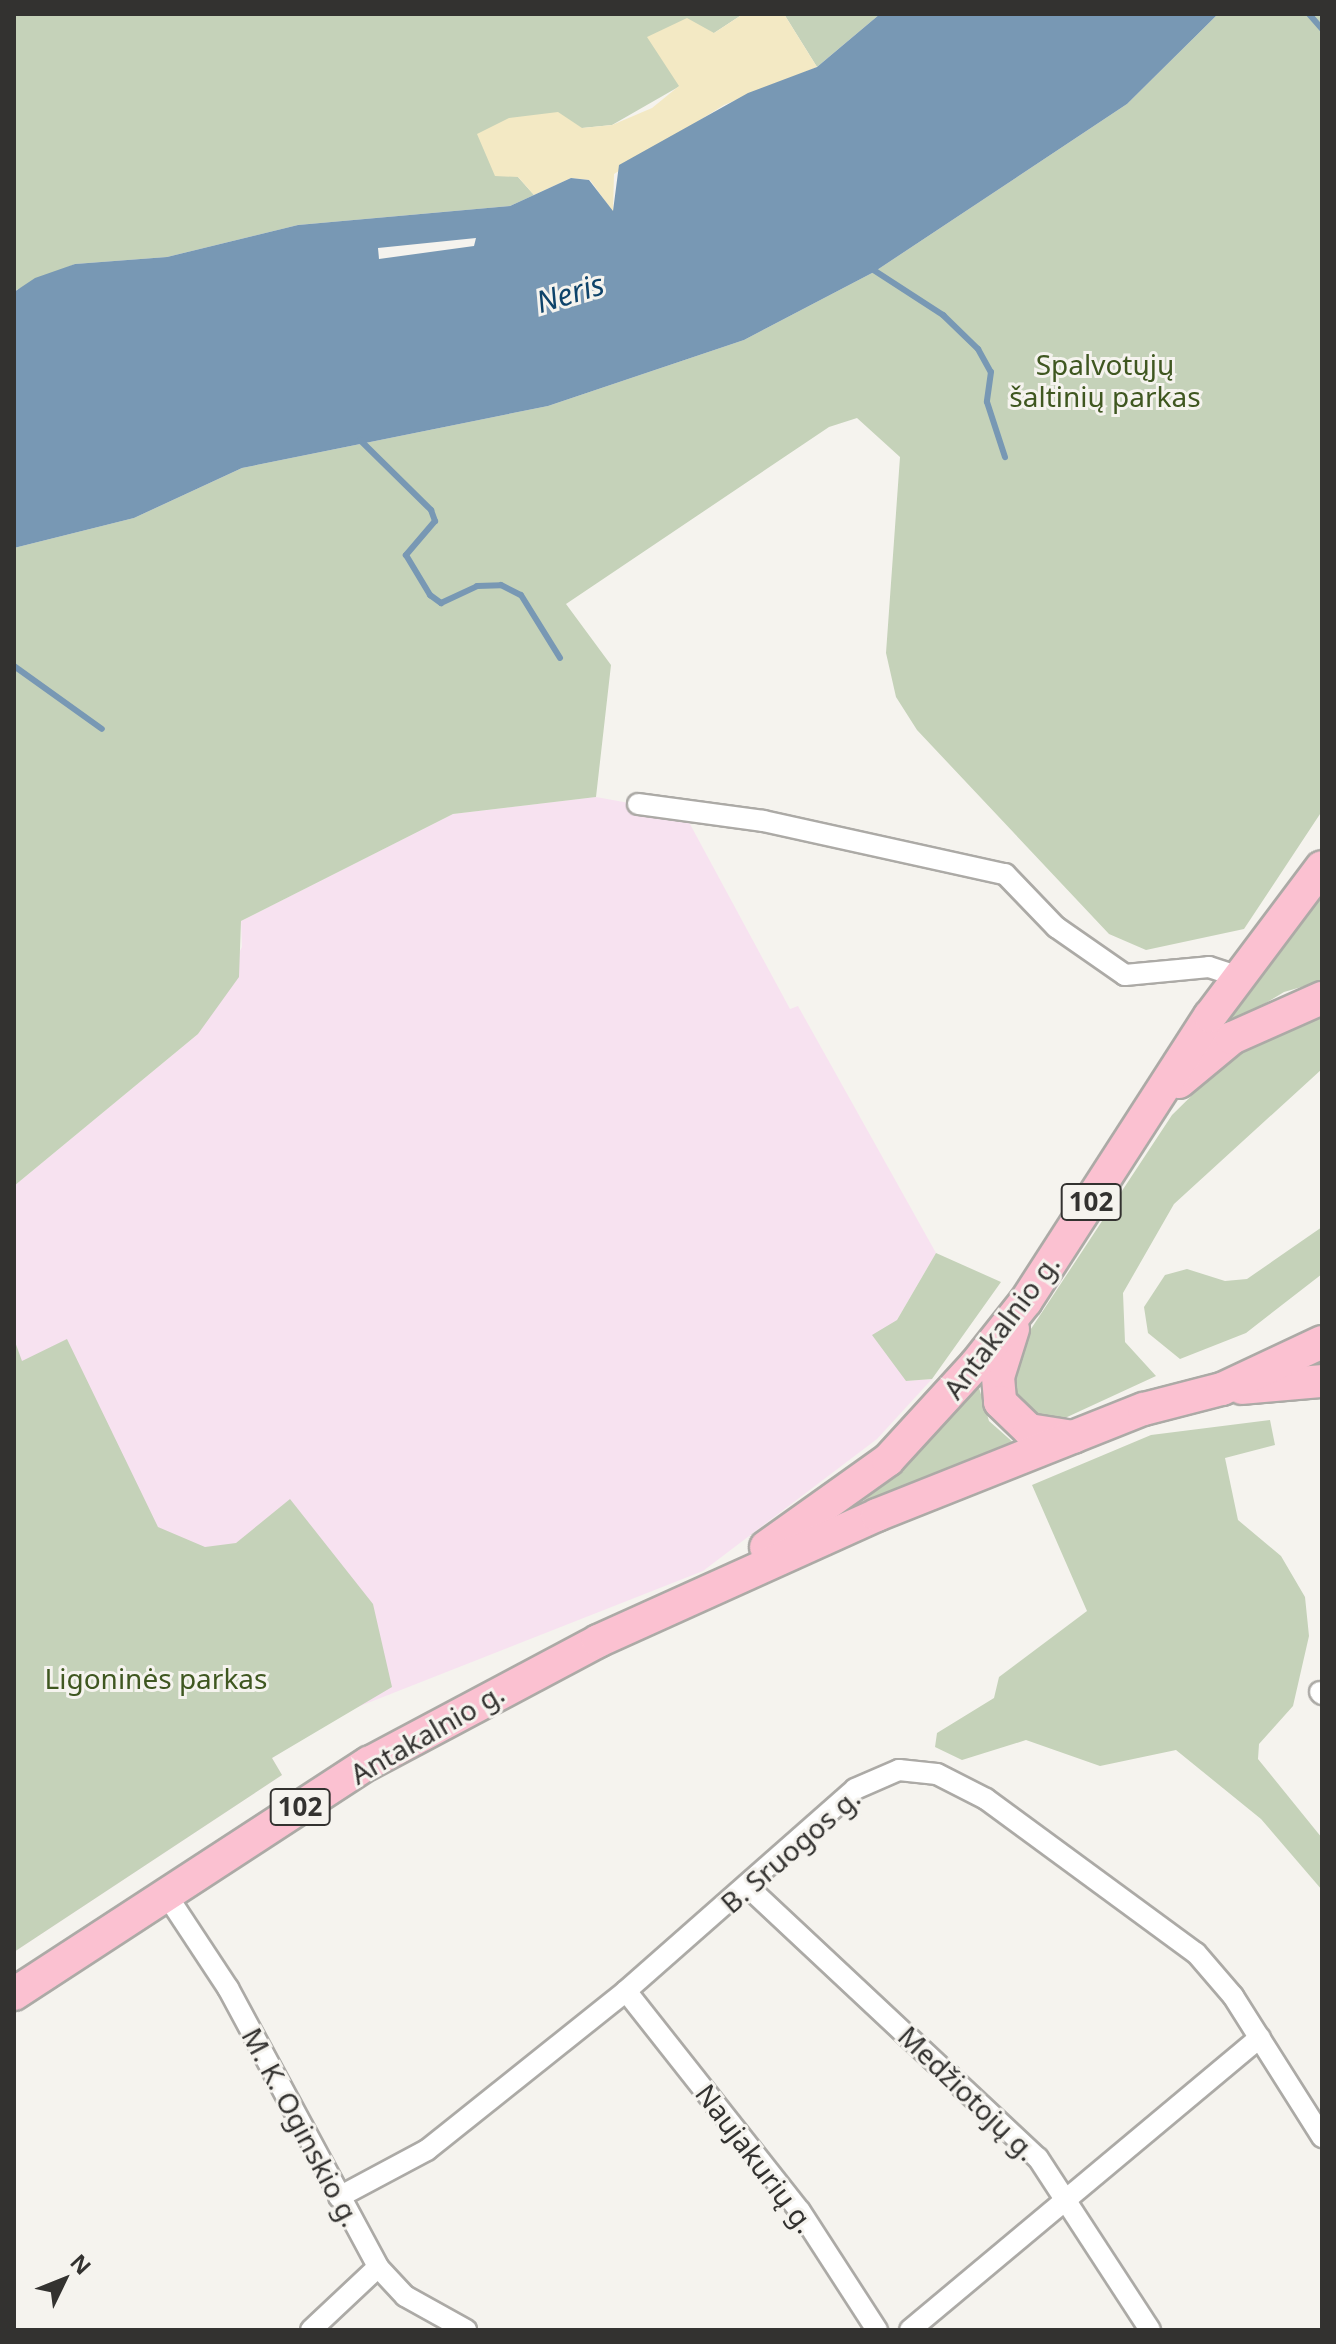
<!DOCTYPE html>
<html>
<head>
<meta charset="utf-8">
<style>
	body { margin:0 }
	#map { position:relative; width:1336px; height:2344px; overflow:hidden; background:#f5f3ee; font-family:"Noto Sans",sans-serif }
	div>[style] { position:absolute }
	.medical>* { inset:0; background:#f7e2f0 }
	.green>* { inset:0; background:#c5d2b9 }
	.sand>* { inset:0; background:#f3e9c4 }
	.water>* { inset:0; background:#7898b4 }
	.pier>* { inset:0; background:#f5f3ee }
	.stream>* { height:6px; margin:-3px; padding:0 3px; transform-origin:3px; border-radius:3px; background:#7898b4 }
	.roads { filter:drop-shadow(2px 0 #acaaa6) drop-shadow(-2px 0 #acaaa6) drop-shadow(0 2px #acaaa6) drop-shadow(0 -2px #acaaa6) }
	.street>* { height:20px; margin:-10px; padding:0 10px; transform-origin:10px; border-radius:10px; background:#fff }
	.primary>* { height:32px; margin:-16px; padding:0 16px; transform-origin:16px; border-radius:16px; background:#fbc1d1 }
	span { translate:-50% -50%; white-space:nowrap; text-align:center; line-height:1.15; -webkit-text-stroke:6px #f5f3ee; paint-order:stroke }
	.shield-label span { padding:2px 6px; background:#f5f3ee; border:2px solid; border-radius:6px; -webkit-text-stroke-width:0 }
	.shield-label { font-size:26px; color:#333230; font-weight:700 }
	.park-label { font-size:28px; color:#3f5720 }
	.street-label { font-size:28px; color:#333230 }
	.water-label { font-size:30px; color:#0e436a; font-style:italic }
	.frame { position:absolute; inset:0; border:16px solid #333230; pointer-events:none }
	.north { position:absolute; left:24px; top:2240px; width:80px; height:80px; -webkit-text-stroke:6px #f5f3ee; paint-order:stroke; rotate:47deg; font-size:22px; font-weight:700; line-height:32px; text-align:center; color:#333230 }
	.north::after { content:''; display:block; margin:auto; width:28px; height:36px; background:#333230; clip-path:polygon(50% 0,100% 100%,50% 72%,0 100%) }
</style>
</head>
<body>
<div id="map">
	<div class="medical">
		<i style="clip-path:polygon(596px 797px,684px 813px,790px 1009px,798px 1006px,936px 1253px,897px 1320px,906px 1381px,932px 1379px,877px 1439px,703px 1571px,350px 1710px,272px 1758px,282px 1775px,14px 1952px,14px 1186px,198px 1034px,242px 947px,241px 921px,453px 814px)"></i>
	</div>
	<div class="green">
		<i style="clip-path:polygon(14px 14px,743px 14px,714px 33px,648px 37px,680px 86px,612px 125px,582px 128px,518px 177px,534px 195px,510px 206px,298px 225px,167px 257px,75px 264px,14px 291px)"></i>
		<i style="clip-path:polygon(784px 14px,880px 14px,817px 67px)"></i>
		<i style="clip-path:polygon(1218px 14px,1322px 14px,1322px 811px,1244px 929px,1146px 950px,1109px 934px,917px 730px,896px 697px,886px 653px,900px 457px,857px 418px,829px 427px,566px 604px,611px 665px,596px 797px,453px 814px,241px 921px,239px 977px,198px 1034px,14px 1186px,14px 548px,134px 518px,242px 468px,548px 406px,744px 340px,874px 272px,1127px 104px)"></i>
		<i style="clip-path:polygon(1322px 881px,1322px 981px,1284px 992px,1212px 1036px)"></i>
		<i style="clip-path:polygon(1322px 1015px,1322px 1069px,1174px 1204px,1123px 1293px,1125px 1342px,1156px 1376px,1065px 1418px,1041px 1420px,1011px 1394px,1025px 1338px,1172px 1115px,1234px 1054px)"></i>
		<i style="clip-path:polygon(1322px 1227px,1322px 1274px,1246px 1333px,1180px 1359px,1148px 1333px,1144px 1307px,1165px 1275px,1187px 1269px,1225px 1281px,1247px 1279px)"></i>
		<i style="clip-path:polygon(936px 1253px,1001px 1282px,932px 1379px,906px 1381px,872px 1335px,897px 1320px)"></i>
		<i style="clip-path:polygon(14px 1339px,22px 1361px,67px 1339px,158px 1527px,205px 1547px,236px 1543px,290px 1499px,373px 1604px,392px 1687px,272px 1758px,282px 1775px,14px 1952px)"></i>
		<i style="clip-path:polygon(977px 1381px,989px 1421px,1015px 1444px,856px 1508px,932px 1438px)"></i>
		<i style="clip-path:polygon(1270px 1420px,1275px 1445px,1225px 1458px,1238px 1520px,1281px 1556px,1305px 1597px,1309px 1636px,1293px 1706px,1259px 1744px,1258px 1759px,1322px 1838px,1322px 1890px,1261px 1819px,1176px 1750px,1100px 1766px,1026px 1740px,962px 1760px,935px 1747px,937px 1733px,994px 1698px,999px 1677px,1087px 1611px,1032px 1485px,1151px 1435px)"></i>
	</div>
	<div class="sand">
		<i style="clip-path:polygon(743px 14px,784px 14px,817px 67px,724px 105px,614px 174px,613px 212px,590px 180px,571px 178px,534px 195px,518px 177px,495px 176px,477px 134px,509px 118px,558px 112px,582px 128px,612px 125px,652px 108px,679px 86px,647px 37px,687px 18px,714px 33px)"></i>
	</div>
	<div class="water">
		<i style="clip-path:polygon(880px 14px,1218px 14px,1127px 104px,874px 272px,744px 340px,548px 406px,242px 468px,134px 518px,14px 548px,14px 292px,35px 278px,75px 264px,167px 257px,298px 225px,510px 206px,571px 178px,589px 180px,613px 211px,619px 165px,748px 93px,817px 67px)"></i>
	</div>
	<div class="pier">
		<i style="clip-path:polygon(476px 238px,474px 246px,379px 259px,378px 248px)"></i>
	</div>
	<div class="stream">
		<i style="left:1309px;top:14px;width:20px;rotate:49deg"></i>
		<i style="left:872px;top:269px;width:85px;rotate:32.9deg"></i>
		<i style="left:943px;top:315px;width:49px;rotate:44.2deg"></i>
		<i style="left:978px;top:349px;width:26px;rotate:61deg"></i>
		<i style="left:991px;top:372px;width:30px;rotate:98deg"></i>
		<i style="left:987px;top:402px;width:58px;rotate:71.9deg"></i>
		<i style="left:360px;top:440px;width:100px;rotate:44.6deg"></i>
		<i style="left:431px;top:510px;width:12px;rotate:70deg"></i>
		<i style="left:435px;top:521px;width:45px;rotate:130.5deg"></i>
		<i style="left:406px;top:555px;width:47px;rotate:59deg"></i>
		<i style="left:430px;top:595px;width:14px;rotate:36deg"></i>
		<i style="left:441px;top:603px;width:40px;rotate:-25deg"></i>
		<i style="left:477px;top:586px;width:24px;rotate:-2deg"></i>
		<i style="left:501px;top:585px;width:22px;rotate:27deg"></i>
		<i style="left:521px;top:595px;width:74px;rotate:58.2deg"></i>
		<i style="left:14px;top:666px;width:108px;rotate:35.6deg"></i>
	</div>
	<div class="roads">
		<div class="street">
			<i style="left:638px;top:804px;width:126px;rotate:7.7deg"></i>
			<i style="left:763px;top:821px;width:248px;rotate:12.4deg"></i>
			<i style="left:1005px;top:874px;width:74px;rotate:46.1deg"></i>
			<i style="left:1056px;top:927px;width:84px;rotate:34.8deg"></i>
			<i style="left:1125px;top:975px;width:84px;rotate:-5.4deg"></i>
			<i style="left:1209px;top:967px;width:33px;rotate:18deg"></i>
			<i style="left:1320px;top:1692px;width:3px;rotate:45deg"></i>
			<i style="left:748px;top:1887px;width:397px;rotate:43.1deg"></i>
			<i style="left:1038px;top:2158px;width:205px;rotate:56.9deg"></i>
			<i style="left:166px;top:1894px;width:113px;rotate:56.6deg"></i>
			<i style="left:228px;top:1988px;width:317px;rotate:61.7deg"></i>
			<i style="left:378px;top:2267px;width:40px;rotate:47deg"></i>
			<i style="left:405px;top:2296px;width:70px;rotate:29.1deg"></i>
			<i style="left:626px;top:1991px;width:280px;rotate:51.7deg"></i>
			<i style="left:800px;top:2211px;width:142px;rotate:57.1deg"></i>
			<i style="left:339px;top:2197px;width:100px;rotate:-28.1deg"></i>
			<i style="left:427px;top:2150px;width:255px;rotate:-38.6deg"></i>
			<i style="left:626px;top:1991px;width:305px;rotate:-41.4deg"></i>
			<i style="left:855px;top:1789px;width:48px;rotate:-23.4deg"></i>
			<i style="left:899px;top:1770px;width:38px;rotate:6deg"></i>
			<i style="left:937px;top:1774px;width:55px;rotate:27deg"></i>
			<i style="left:986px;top:1799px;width:260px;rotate:36.3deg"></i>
			<i style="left:1196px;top:1953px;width:57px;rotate:49.3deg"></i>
			<i style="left:1233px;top:1996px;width:167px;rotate:57.7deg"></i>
			<i style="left:311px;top:2330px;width:92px;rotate:-43.2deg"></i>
			<i style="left:910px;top:2330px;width:456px;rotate:-39.9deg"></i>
		</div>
		<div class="primary">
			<i style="left:1179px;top:1082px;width:69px;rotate:-39.7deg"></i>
			<i style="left:1232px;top:1038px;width:98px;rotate:-24deg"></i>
			<i style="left:1013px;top:1329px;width:50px;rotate:107.4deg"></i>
			<i style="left:998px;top:1377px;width:25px;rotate:85deg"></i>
			<i style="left:1000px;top:1402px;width:40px;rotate:44deg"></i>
			<i style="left:1029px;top:1430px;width:45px;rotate:9deg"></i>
			<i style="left:1242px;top:1388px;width:80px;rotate:-5deg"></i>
			<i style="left:766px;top:1547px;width:150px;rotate:-35.5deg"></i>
			<i style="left:888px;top:1460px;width:130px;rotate:-47.5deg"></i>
			<i style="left:976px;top:1364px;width:80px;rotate:-51.6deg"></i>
			<i style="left:1026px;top:1301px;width:339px;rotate:-57.2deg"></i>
			<i style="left:1210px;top:1016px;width:186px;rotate:-53.1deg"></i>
			<i style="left:14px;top:1994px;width:424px;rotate:-33.1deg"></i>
			<i style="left:369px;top:1763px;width:259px;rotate:-28deg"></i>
			<i style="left:598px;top:1641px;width:306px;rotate:-24.3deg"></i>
			<i style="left:877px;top:1515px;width:287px;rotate:-21.7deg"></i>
			<i style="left:1144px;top:1409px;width:81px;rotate:-14.4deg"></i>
			<i style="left:1222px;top:1389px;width:110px;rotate:-25.2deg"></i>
		</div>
	</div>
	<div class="shield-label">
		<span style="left:1091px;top:1202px">102</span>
		<span style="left:300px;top:1807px">102</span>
	</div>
	<div class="park-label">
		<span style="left:1105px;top:380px">Spalvotųjų<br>šaltinių parkas</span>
		<span style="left:156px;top:1678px">Ligoninės parkas</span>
	</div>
	<div class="street-label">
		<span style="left:1001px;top:1326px;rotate:-53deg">Antakalnio g.</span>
		<span style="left:427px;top:1733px;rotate:-30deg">Antakalnio g.</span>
		<span style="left:790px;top:1850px;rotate:-41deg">B. Sruogos g.</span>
		<span style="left:968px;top:2093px;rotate:44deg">Medžiotojų g.</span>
		<span style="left:302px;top:2127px;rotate:62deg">M. K. Oginskio g.</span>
		<span style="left:756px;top:2158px;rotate:53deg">Naujakurių g.</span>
	</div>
	<div class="water-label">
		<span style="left:570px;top:293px;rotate:-17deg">Neris</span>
	</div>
	<div class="frame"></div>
	<div class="north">N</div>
</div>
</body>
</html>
